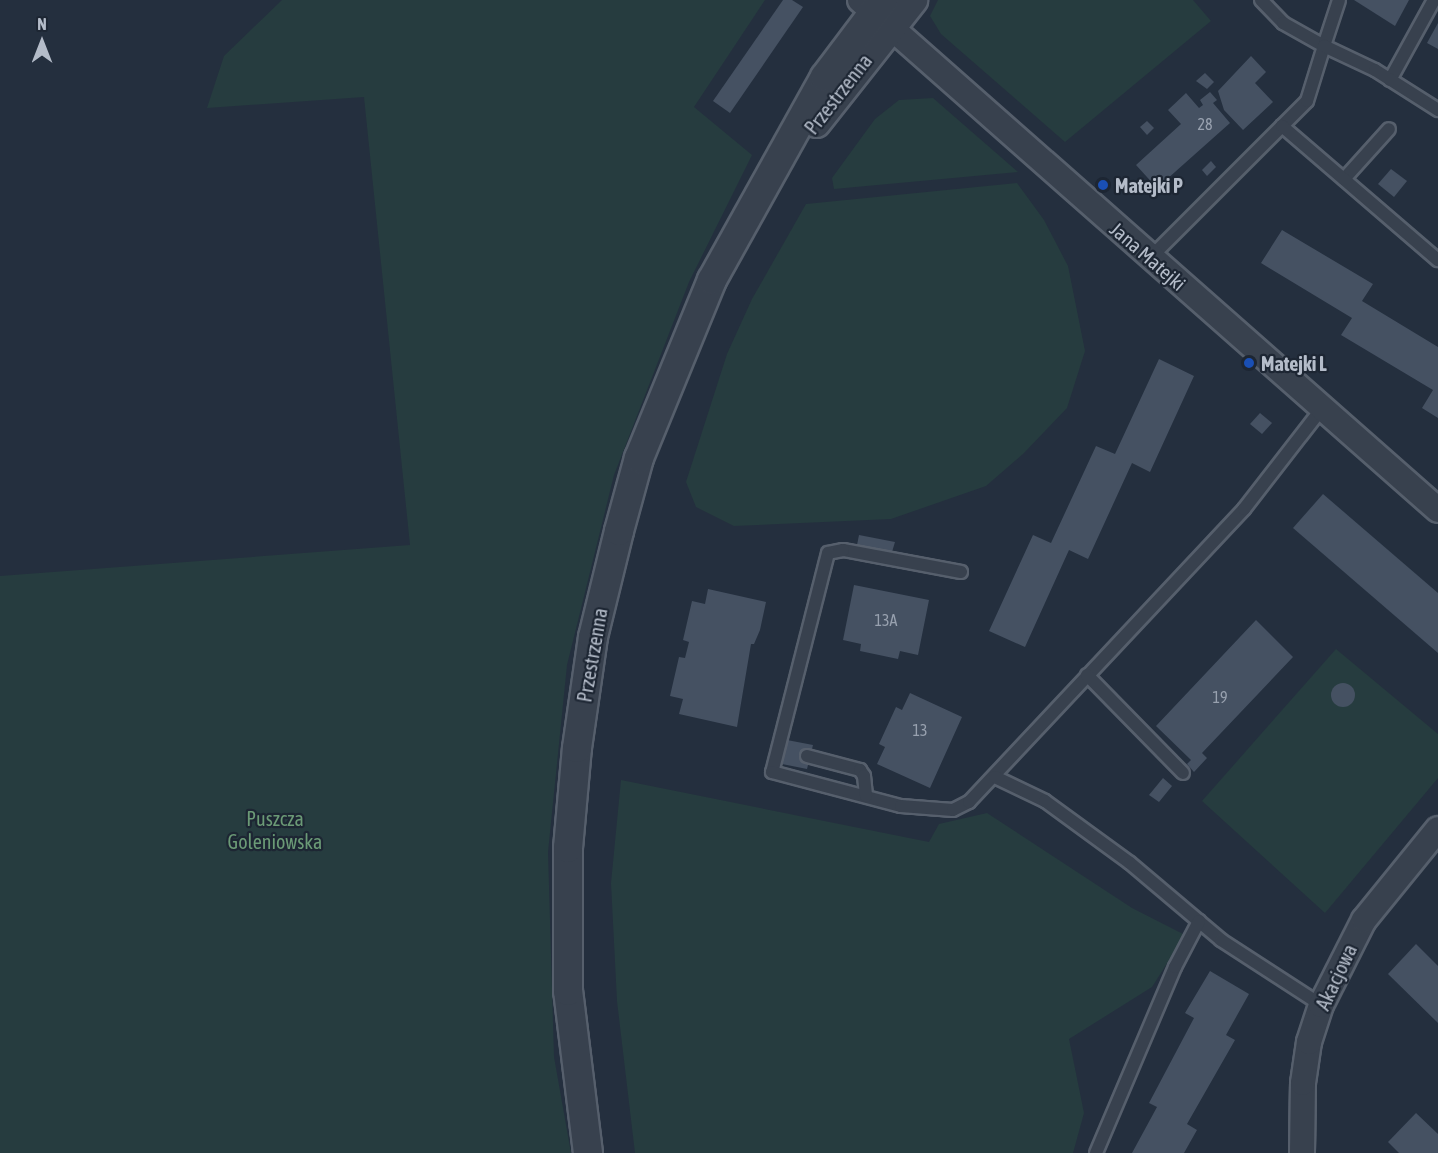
<!DOCTYPE html>
<html>
<head>
<meta charset="utf-8">
<style>
	body { margin:0 }
	#map { position:relative; width:1438px; height:1153px; overflow:hidden; background:#242f3e; font-family:"Asap Condensed",sans-serif }
	div>[style] { position:absolute }
	.green>* { inset:0; background:#263c3f }
	.building>* { inset:0; background:#455162 }
	.round { border-radius:50% }
	.roads { filter:drop-shadow(2px 0 #565f6c) drop-shadow(-2px 0 #565f6c) drop-shadow(0 2px #565f6c) drop-shadow(0 -2px #565f6c) }
	.service>* { height:12px; margin:-6px; padding:0 6px; transform-origin:6px; border-radius:6px; background:#38414e }
	.minor>* { height:24px; margin:-12px; padding:0 12px; transform-origin:12px; border-radius:12px; background:#38414e }
	.tertiary>* { height:28px; margin:-14px; padding:0 14px; transform-origin:14px; border-radius:14px; background:#38414e }
	.dots>* { width:16px; height:16px; translate:-50% -50%; box-sizing:border-box; border:3px solid #1d2633; border-radius:50% }
	span { translate:-50% -50%; white-space:nowrap; text-align:center; line-height:1.15; -webkit-text-stroke:4.5px #1d2633; paint-order:stroke }
	.number-label { font-size:16px; color:#98a1af }
	.number-label span { -webkit-text-stroke-width:0 }
	.street-label { font-size:20px; color:#b4bcc9 }
	.poi-label { font-size:20px; color:#b4bcc9; font-weight:700 }
	.left { translate:0 -50%; text-align:left }
	.park-label { font-size:20px; color:#6b9a76 }
	.north { position:absolute; left:12px; top:12px; width:60px; height:60px; -webkit-text-stroke:4px #1d2633; paint-order:stroke; rotate:0deg; font-size:16px; font-weight:700; line-height:24px; text-align:center; color:#b4bcc9 }
	.north::after { content:''; display:block; margin:auto; width:21px; height:27px; background:#b4bcc9; clip-path:polygon(50% 0,100% 100%,50% 72%,0 100%) }
</style>
</head>
<body>
<div id="map">
	<div class="green">
		<i style="clip-path:polygon(282px 0,765px 0,694px 107px,752px 155px,689px 282px,614px 475px,567px 665px,548px 852px,554px 1057px,571px 1153px,0 1153px,0 576px,410px 545px,364px 97px,207px 108px,224px 56px)"></i>
		<i style="clip-path:polygon(938px 0,1193px 0,1211px 21px,1065px 142px,941px 34px,930px 16px)"></i>
		<i style="clip-path:polygon(933px 98px,1018px 172px,834px 189px,832px 178px,875px 119px,899px 100px)"></i>
		<i style="clip-path:polygon(1017px 183px,1044px 220px,1068px 266px,1085px 351px,1067px 408px,1023px 454px,986px 486px,891px 519px,734px 526px,696px 507px,686px 482px,727px 354px,752px 299px,806px 204px)"></i>
		<i style="clip-path:polygon(1336px 649px,1438px 734px,1438px 778px,1325px 913px,1202px 801px)"></i>
		<i style="clip-path:polygon(621px 780px,929px 842px,939px 824px,987px 813px,1132px 908px,1185px 935px,1152px 987px,1069px 1039px,1084px 1113px,1073px 1153px,635px 1153px,617px 1001px,611px 883px)"></i>
	</div>
	<div class="building">
		<i style="clip-path:polygon(783px 0,792px 0,803px 7px,730px 113px,713px 101px)"></i>
		<i style="clip-path:polygon(1354px 0,1409px 0,1395px 26px)"></i>
		<i style="clip-path:polygon(1438px 23px,1438px 49px,1427px 43px)"></i>
		<i style="clip-path:polygon(1251px 56px,1266px 72px,1255px 83px,1273px 102px,1243px 130px,1224px 110px,1218px 91px)"></i>
		<i style="clip-path:polygon(1205px 73px,1214px 82px,1207px 89px,1196px 81px)"></i>
		<i style="clip-path:polygon(1210px 92px,1217px 100px,1213px 103px,1230px 123px,1157px 188px,1136px 165px,1181px 124px,1168px 110px,1186px 93px,1199px 108px,1203px 105px,1200px 100px)"></i>
		<i style="clip-path:polygon(1147px 121px,1154px 128px,1147px 135px,1140px 127px)"></i>
		<i style="clip-path:polygon(1211px 161px,1216px 167px,1207px 176px,1202px 170px)"></i>
		<i style="clip-path:polygon(1391px 169px,1407px 181px,1394px 197px,1378px 184px)"></i>
		<i style="clip-path:polygon(1282px 230px,1373px 284px,1362px 301px,1438px 347px,1438px 418px,1422px 408px,1433px 390px,1341px 335px,1352px 318px,1261px 263px)"></i>
		<i style="clip-path:polygon(1159px 359px,1194px 376px,1150px 472px,1132px 463px,1088px 559px,1069px 550px,1025px 647px,989px 631px,1033px 535px,1051px 543px,1096px 446px,1115px 454px)"></i>
		<i style="clip-path:polygon(1260px 413px,1272px 423px,1262px 434px,1250px 424px)"></i>
		<i style="clip-path:polygon(1323px 494px,1438px 593px,1438px 653px,1293px 528px)"></i>
		<i style="clip-path:polygon(859px 535px,895px 542px,892px 552px,857px 545px)"></i>
		<i style="clip-path:polygon(854px 585px,929px 600px,918px 655px,900px 651px,898px 659px,860px 651px,861px 644px,843px 640px)"></i>
		<i style="clip-path:polygon(708px 589px,766px 602px,760px 630px,754px 644px,751px 644px,737px 727px,679px 714px,683px 699px,670px 696px,679px 657px,685px 658px,689px 642px,683px 640px,692px 601px,705px 604px)"></i>
		<i style="clip-path:polygon(1256px 620px,1293px 657px,1202px 753px,1207px 758px,1194px 772px,1187px 764px,1191px 760px,1156px 726px)"></i>
		<i class="round" style="left:1331px;top:683px;width:24px;height:24px"></i>
		<i style="clip-path:polygon(910px 693px,962px 717px,930px 788px,877px 764px,885px 747px,879px 744px,896px 707px,902px 710px)"></i>
		<i style="clip-path:polygon(787px 740px,813px 745px,807px 769px,782px 764px)"></i>
		<i style="clip-path:polygon(1163px 778px,1172px 786px,1159px 802px,1149px 795px)"></i>
		<i style="clip-path:polygon(1416px 944px,1438px 966px,1438px 1023px,1388px 974px)"></i>
		<i style="clip-path:polygon(1210px 971px,1249px 994px,1226px 1035px,1235px 1040px,1187px 1124px,1197px 1130px,1184px 1153px,1132px 1153px,1157px 1107px,1149px 1103px,1194px 1018px,1185px 1013px)"></i>
		<i style="clip-path:polygon(1416px 1113px,1438px 1134px,1438px 1153px,1399px 1153px,1388px 1142px)"></i>
	</div>
	<div class="roads">
		<div class="service">
			<i style="left:1261px;top:0;width:32px;rotate:46deg"></i>
			<i style="left:1283px;top:23px;width:47px;rotate:29.3deg"></i>
			<i style="left:1324px;top:46px;width:48px;rotate:-71.9deg"></i>
			<i style="left:1390px;top:80px;width:91px;rotate:-61.2deg"></i>
			<i style="left:1282px;top:126px;width:35px;rotate:-45deg"></i>
			<i style="left:1307px;top:101px;width:58px;rotate:-72.8deg"></i>
			<i style="left:1324px;top:46px;width:56px;rotate:25.2deg"></i>
			<i style="left:1375px;top:70px;width:75px;rotate:32.4deg"></i>
			<i style="left:1344px;top:179px;width:67px;rotate:-48deg"></i>
			<i style="left:1150px;top:258px;width:187px;rotate:-45deg"></i>
			<i style="left:1282px;top:126px;width:206px;rotate:40.7deg"></i>
			<i style="left:961px;top:572px;width:120px;rotate:-169.4deg"></i>
			<i style="left:843px;top:550px;width:15px;rotate:169deg"></i>
			<i style="left:828px;top:553px;width:226px;rotate:104.3deg"></i>
			<i style="left:772px;top:772px;width:133px;rotate:14.8deg"></i>
			<i style="left:901px;top:806px;width:52px;rotate:4.4deg"></i>
			<i style="left:953px;top:810px;width:18px;rotate:-27deg"></i>
			<i style="left:969px;top:802px;width:402px;rotate:-46.8deg"></i>
			<i style="left:1244px;top:509px;width:129px;rotate:-52.2deg"></i>
			<i style="left:1087px;top:675px;width:137px;rotate:45.6deg"></i>
			<i style="left:807px;top:756px;width:55px;rotate:14.8deg"></i>
			<i style="left:860px;top:770px;width:7px;rotate:56deg"></i>
			<i style="left:864px;top:776px;width:20px;rotate:84deg"></i>
			<i style="left:995px;top:777px;width:55px;rotate:25.6deg"></i>
			<i style="left:1045px;top:801px;width:105px;rotate:36.1deg"></i>
			<i style="left:1130px;top:863px;width:119px;rotate:40.2deg"></i>
			<i style="left:1221px;top:940px;width:119px;rotate:33deg"></i>
			<i style="left:1096px;top:1153px;width:202px;rotate:-67deg"></i>
			<i style="left:1175px;top:967px;width:52px;rotate:-62.4deg"></i>
		</div>
		<div class="minor">
			<i style="left:860px;top:0;width:771px;rotate:41.42deg"></i>
			<i style="left:1302px;top:1153px;width:70px;rotate:-89.2deg"></i>
			<i style="left:1303px;top:1083px;width:41px;rotate:-81.7deg"></i>
			<i style="left:1309px;top:1042px;width:39px;rotate:-72deg"></i>
			<i style="left:1321px;top:1005px;width:95px;rotate:-63.2deg"></i>
			<i style="left:1364px;top:920px;width:117px;rotate:-50.9deg"></i>
		</div>
		<div class="tertiary">
			<i style="left:816px;top:123px;width:157px;rotate:-51.7deg"></i>
			<i style="left:588px;top:1153px;width:163px;rotate:-97deg"></i>
			<i style="left:568px;top:991px;width:143px;rotate:-90deg"></i>
			<i style="left:568px;top:848px;width:100px;rotate:-84.9deg"></i>
			<i style="left:577px;top:748px;width:112px;rotate:-81.8deg"></i>
			<i style="left:593px;top:637px;width:109px;rotate:-76.2deg"></i>
			<i style="left:619px;top:531px;width:76px;rotate:-74.7deg"></i>
			<i style="left:639px;top:458px;width:192px;rotate:-67.7deg"></i>
			<i style="left:712px;top:280px;width:232px;rotate:-60.9deg"></i>
			<i style="left:825px;top:77px;width:96px;rotate:-53deg"></i>
		</div>
	</div>
	<div class="dots">
		<i style="left:1103px;top:185px;background:#1a4fb4"></i>
		<i style="left:1249px;top:363px;background:#1a4fb4"></i>
	</div>
	<div class="number-label">
		<span style="left:1205px;top:124px">28</span>
		<span style="left:886px;top:620px">13A</span>
		<span style="left:1220px;top:697px">19</span>
		<span style="left:920px;top:730px">13</span>
	</div>
	<div class="street-label">
		<span style="left:838px;top:94px;rotate:-52deg">Przestrzenna</span>
		<span style="left:1148px;top:256px;rotate:41deg">Jana Matejki</span>
		<span style="left:592px;top:655px;rotate:-80deg">Przestrzenna</span>
		<span style="left:1336px;top:977px;rotate:-65deg">Akacjowa</span>
	</div>
	<div class="poi-label">
		<span class="left" style="left:1115px;top:185px">Matejki P</span>
		<span class="left" style="left:1261px;top:363px">Matejki L</span>
	</div>
	<div class="park-label">
		<span style="left:275px;top:830px">Puszcza<br>Goleniowska</span>
	</div>
	<div class="north">N</div>
</div>
</body>
</html>
